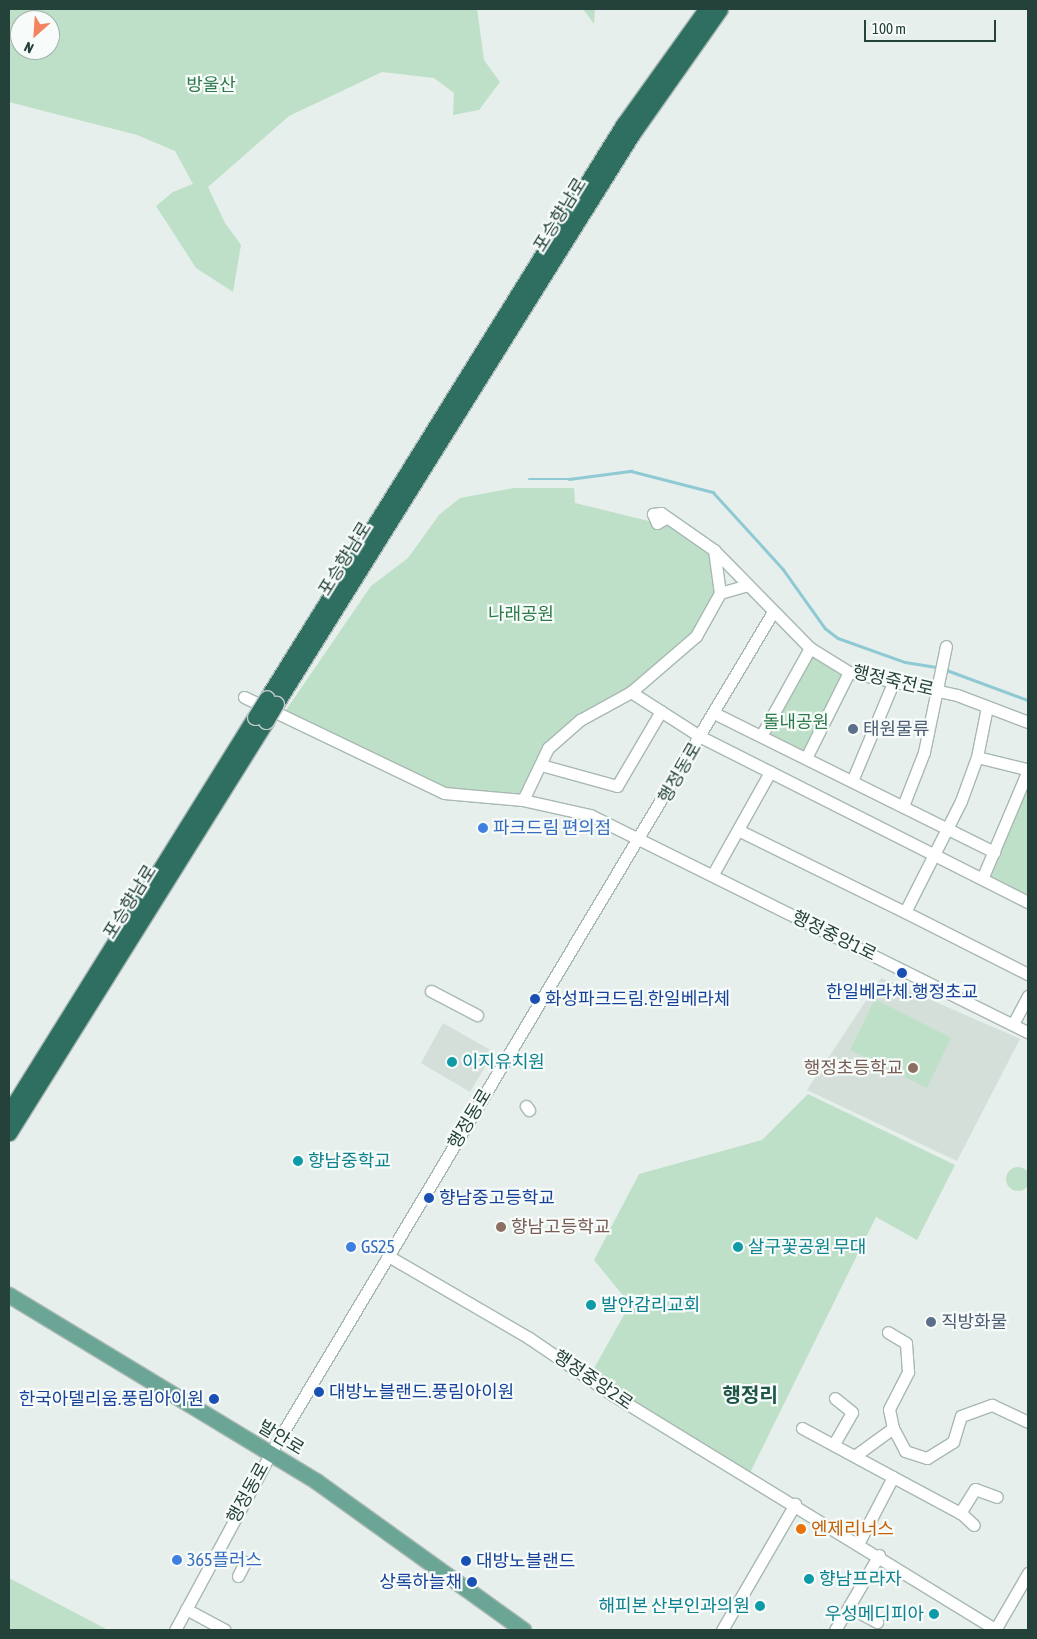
<!DOCTYPE html>
<html>
<head>
<meta charset="utf-8">
<style>
	body { margin:0 }
	#map { position:relative; width:1037px; height:1639px; overflow:hidden; background:#e6efeb; font-family:"Asap Condensed","Noto Sans KR",sans-serif }
	div>[style] { position:absolute }
	.built>* { inset:0; background:#d4dfda }
	.green>* { inset:0; background:#bfe0c8 }
	.round { border-radius:50% }
	.stream>* { height:2.5px; margin:-1.25px; padding:0 1.25px; transform-origin:1.25px; border-radius:1.25px; background:#8ec9d4 }
	.roads { filter:drop-shadow(1px 0 #a8b8b2) drop-shadow(-1px 0 #a8b8b2) drop-shadow(0 1px #a8b8b2) drop-shadow(0 -1px #a8b8b2) }
	.minor>* { height:11px; margin:-5.5px; padding:0 5.5px; transform-origin:5.5px; border-radius:5.5px; background:#fff }
	.major>* { height:15px; margin:-7.5px; padding:0 7.5px; transform-origin:7.5px; border-radius:7.5px; background:#6aa596 }
	.highway>* { height:15px; margin:-7.5px; padding:0 7.5px; transform-origin:7.5px; border-radius:7.5px; background:#2f6f62 }
	.bridges { filter:drop-shadow(1px 0 #c2cac8) drop-shadow(-1px 0 #c2cac8) drop-shadow(0 1px #c2cac8) drop-shadow(0 -1px #c2cac8) }
	.highway-bridge>* { height:15px; margin:-7.5px; padding:0 7.5px; transform-origin:7.5px; border-radius:7.5px; background:#2f6f62 }
	.dots>* { width:14px; height:14px; translate:-50% -50%; box-sizing:border-box; border:2px solid #f7fbf9; border-radius:50% }
	span { translate:-50% -50%; white-space:nowrap; text-align:center; line-height:1.15; -webkit-text-stroke:4.5px #f7fbf9; paint-order:stroke }
	.park-label { font-size:18px; color:#2d7a4b }
	.street-label { font-size:18px; color:#24423a }
	.service-label { font-size:18px; color:#4e5e75 }
	.left { translate:0 -50%; text-align:left }
	.shop-label { font-size:18px; color:#366cbe }
	.transit-label { font-size:18px; color:#164399 }
	.right { translate:-100% -50%; text-align:right }
	.culture-label { font-size:18px; color:#0d838f }
	.education-label { font-size:18px; color:#785e54 }
	.food-label { font-size:18px; color:#c56008 }
	.quarter-label { font-size:20px; color:#1f5548; font-weight:700 }
	.frame { position:absolute; inset:0; border:10px solid #24423a; pointer-events:none }
	.north { position:absolute; left:10px; top:10px; width:50px; height:50px; box-sizing:border-box; background:#f7fbf9; border:1px solid #a3b1ad; border-radius:50%; rotate:206deg; font-size:14px; font-weight:700; line-height:20px; text-align:center; color:#24423a }
	.north::after { content:''; display:block; margin:auto; width:18px; height:22px; background:#f4845f; clip-path:polygon(50% 0,100% 100%,50% 72%,0 100%) }
	.scale { position:absolute; left:864px; top:20px; width:132px; height:22px; box-sizing:border-box; border:2px solid #24423a; border-top:0; padding-left:6px; font-size:15px; line-height:18px; white-space:nowrap; color:#24423a; -webkit-text-stroke:4px #f7fbf9; paint-order:stroke }
</style>
</head>
<body>
<div id="map">
	<div class="built">
		<i style="clip-path:polygon(881px 978px,1020px 1039px,957px 1161px,807px 1090px)"></i>
		<i style="clip-path:polygon(443px 1023px,494px 1052px,470px 1092px,421px 1063px)"></i>
	</div>
	<div class="green">
		<i style="clip-path:polygon(evenodd,9px 9px,477px 9px,484px 60px,500px 82px,479px 110px,453px 115px,454px 93px,434px 78px,382px 72px,289px 116px,208px 187px,225px 223px,241px 245px,233px 292px,196px 268px,156px 206px,173px 192px,193px 184px,175px 151px,137px 135px,9px 102px,9px 9px,20px 20px,50px 20px,50px 50px,20px 50px,20px 20px)"></i>
		<i style="clip-path:polygon(583px 9px,595px 9px,594px 24px)"></i>
		<i style="clip-path:polygon(514px 488px,574px 488px,575px 503px,690px 531px,714px 550px,719px 573px,709px 618px,631px 692px,562px 734px,523px 800px,465px 797px,282px 716px,371px 586px,408px 558px,439px 515px,460px 498px)"></i>
		<i style="clip-path:polygon(810px 648px,849px 672px,806px 758px,761px 736px)"></i>
		<i style="clip-path:polygon(1028px 770px,1028px 902px,982px 879px)"></i>
		<i style="clip-path:polygon(875px 999px,951px 1038px,927px 1088px,850px 1050px)"></i>
		<i style="clip-path:polygon(808px 1094px,955px 1165px,917px 1240px,876px 1217px,748px 1477px,690px 1443px,593px 1370px,630px 1304px,594px 1260px,639px 1174px,762px 1140px)"></i>
		<i class="round" style="left:1006px;top:1167px;width:24px;height:24px"></i>
		<i style="clip-path:polygon(9px 1578px,108px 1630px,9px 1630px)"></i>
	</div>
	<div class="stream">
		<i style="left:529px;top:479px;width:40px"></i>
		<i style="left:569px;top:479px;width:63px;rotate:-7.4deg"></i>
		<i style="left:631px;top:471px;width:85px;rotate:14.4deg"></i>
		<i style="left:713px;top:492px;width:104px;rotate:47.7deg"></i>
		<i style="left:783px;top:569px;width:72px;rotate:54.6deg"></i>
		<i style="left:825px;top:628px;width:16px;rotate:38deg"></i>
		<i style="left:838px;top:638px;width:71px;rotate:19.7deg"></i>
		<i style="left:905px;top:662px;width:33px;rotate:9deg"></i>
		<i style="left:944px;top:669px;width:90px;rotate:20.3deg"></i>
	</div>
	<div class="roads">
		<div class="minor">
			<i style="left:664px;top:519px;width:8px;rotate:150deg"></i>
			<i style="left:657px;top:523px;width:10px;rotate:-114deg"></i>
			<i style="left:653px;top:514px;width:8px;rotate:-7deg"></i>
			<i style="left:661px;top:513px;width:65px;rotate:34.9deg"></i>
			<i style="left:714px;top:550px;width:137px;rotate:45.6deg"></i>
			<i style="left:810px;top:648px;width:46px;rotate:31.6deg"></i>
			<i style="left:849px;top:672px;width:110px;rotate:12deg"></i>
			<i style="left:957px;top:695px;width:76px;rotate:20.8deg"></i>
			<i style="left:714px;top:550px;width:43px;rotate:82.1deg"></i>
			<i style="left:631px;top:692px;width:83px;rotate:32.7deg"></i>
			<i style="left:701px;top:737px;width:366px;rotate:26.8deg"></i>
			<i style="left:244px;top:697px;width:222px;rotate:25.6deg"></i>
			<i style="left:444px;top:793px;width:79px;rotate:5.1deg"></i>
			<i style="left:523px;top:800px;width:69px;rotate:12.6deg"></i>
			<i style="left:590px;top:815px;width:489px;rotate:26.4deg"></i>
			<i style="left:987px;top:707px;width:51px;rotate:101.3deg"></i>
			<i style="left:977px;top:757px;width:50px;rotate:13.8deg"></i>
			<i style="left:714px;top:713px;width:313px;rotate:26.4deg"></i>
			<i style="left:761px;top:736px;width:101px;rotate:-60.9deg"></i>
			<i style="left:977px;top:757px;width:47px;rotate:110deg"></i>
			<i style="left:961px;top:801px;width:124px;rotate:116.8deg"></i>
			<i style="left:905px;top:912px;width:138px;rotate:26.8deg"></i>
			<i style="left:806px;top:758px;width:96px;rotate:-63.4deg"></i>
			<i style="left:541px;top:765px;width:79px;rotate:15.4deg"></i>
			<i style="left:617px;top:786px;width:87px;rotate:-59.6deg"></i>
			<i style="left:852px;top:781px;width:106px;rotate:-67.3deg"></i>
			<i style="left:523px;top:800px;width:58px;rotate:-64.3deg"></i>
			<i style="left:548px;top:748px;width:43px;rotate:-41.2deg"></i>
			<i style="left:580px;top:720px;width:58px;rotate:-28.8deg"></i>
			<i style="left:631px;top:692px;width:86px;rotate:-40.7deg"></i>
			<i style="left:696px;top:636px;width:49px;rotate:-60.8deg"></i>
			<i style="left:720px;top:593px;width:29px;rotate:-16deg"></i>
			<i style="left:903px;top:806px;width:58px;rotate:-68.7deg"></i>
			<i style="left:924px;top:752px;width:108px;rotate:-78.3deg"></i>
			<i style="left:738px;top:830px;width:186px;rotate:26.2deg"></i>
			<i style="left:713px;top:874px;width:117px;rotate:-60.8deg"></i>
			<i style="left:982px;top:879px;width:118px;rotate:-67.1deg"></i>
			<i style="left:431px;top:991px;width:52px;rotate:27.6deg"></i>
			<i style="left:1013px;top:1024px;width:32px;rotate:-62deg"></i>
			<i style="left:526px;top:1106px;width:5px;rotate:53deg"></i>
			<i style="left:390px;top:1257px;width:161px;rotate:30.2deg"></i>
			<i style="left:529px;top:1338px;width:102px;rotate:34.2deg"></i>
			<i style="left:613px;top:1395px;width:449px;rotate:31.5deg"></i>
			<i style="left:802px;top:1428px;width:103px;rotate:28.3deg"></i>
			<i style="left:893px;top:1428px;width:26px;rotate:62deg"></i>
			<i style="left:905px;top:1451px;width:23px;rotate:18deg"></i>
			<i style="left:927px;top:1458px;width:31px;rotate:-32deg"></i>
			<i style="left:953px;top:1442px;width:27px;rotate:-73deg"></i>
			<i style="left:961px;top:1416px;width:33px;rotate:-20deg"></i>
			<i style="left:992px;top:1405px;width:40px;rotate:25deg"></i>
			<i style="left:835px;top:1442px;width:34px;rotate:-60deg"></i>
			<i style="left:852px;top:1412px;width:22px;rotate:-141deg"></i>
			<i style="left:856px;top:1455px;width:46px;rotate:-36.1deg"></i>
			<i style="left:893px;top:1428px;width:19px;rotate:-102deg"></i>
			<i style="left:889px;top:1409px;width:42px;rotate:-62.8deg"></i>
			<i style="left:908px;top:1372px;width:29px;rotate:-94deg"></i>
			<i style="left:906px;top:1343px;width:21px;rotate:-149deg"></i>
			<i style="left:960px;top:1513px;width:28px;rotate:-58deg"></i>
			<i style="left:975px;top:1489px;width:23px;rotate:20deg"></i>
			<i style="left:859px;top:1542px;width:73px;rotate:-62.4deg"></i>
			<i style="left:893px;top:1477px;width:78px;rotate:28.2deg"></i>
			<i style="left:962px;top:1514px;width:16px;rotate:43deg"></i>
			<i style="left:238px;top:1576px;width:16px;rotate:-63deg"></i>
			<i style="left:849px;top:1607px;width:32px;rotate:28deg"></i>
			<i style="left:186px;top:1609px;width:44px;rotate:28.3deg"></i>
			<i style="left:175px;top:1630px;width:200px;rotate:-61.6deg"></i>
			<i style="left:270px;top:1454px;width:981px;rotate:-59.15deg"></i>
			<i style="left:722px;top:1630px;width:146px;rotate:-59.9deg"></i>
			<i style="left:835px;top:1630px;width:87px;rotate:-59.6deg"></i>
			<i style="left:995px;top:1630px;width:66px;rotate:-59.9deg"></i>
		</div>
		<div class="major">
			<i style="left:9px;top:1295px;width:359px;rotate:31.2deg"></i>
			<i style="left:316px;top:1481px;width:255px;rotate:35.7deg"></i>
		</div>
		<div class="highway">
			<i style="left:267px;top:698px;width:675px;rotate:-58.15deg"></i>
			<i style="left:623px;top:125px;width:143px;rotate:-54.4deg"></i>
			<i style="left:276px;top:704px;width:673px;rotate:-57.99deg"></i>
			<i style="left:633px;top:133px;width:151px;rotate:-54.9deg"></i>
			<i style="left:9px;top:1112px;width:465px;rotate:-58.1deg"></i>
			<i style="left:9px;top:1133px;width:486px;rotate:-58deg"></i>
		</div>
	</div>
	<div class="bridges">
		<div class="highway-bridge">
			<i style="left:255px;top:717px;width:22px;rotate:-58deg"></i>
			<i style="left:266px;top:721px;width:20px;rotate:-60deg"></i>
		</div>
	</div>
	<div class="dots">
		<i style="left:853px;top:729px;background:#5c6f8a"></i>
		<i style="left:483px;top:828px;background:#3f7fe0"></i>
		<i style="left:902px;top:973px;background:#1a4fb4"></i>
		<i style="left:535px;top:999px;background:#1a4fb4"></i>
		<i style="left:452px;top:1062px;background:#0f9aa8"></i>
		<i style="left:913px;top:1068px;background:#8d6e63"></i>
		<i style="left:298px;top:1161px;background:#0f9aa8"></i>
		<i style="left:429px;top:1198px;background:#1a4fb4"></i>
		<i style="left:501px;top:1227px;background:#8d6e63"></i>
		<i style="left:351px;top:1247px;background:#3f7fe0"></i>
		<i style="left:738px;top:1247px;background:#0f9aa8"></i>
		<i style="left:591px;top:1305px;background:#0f9aa8"></i>
		<i style="left:931px;top:1322px;background:#5c6f8a"></i>
		<i style="left:319px;top:1392px;background:#1a4fb4"></i>
		<i style="left:214px;top:1399px;background:#1a4fb4"></i>
		<i style="left:801px;top:1529px;background:#e8710a"></i>
		<i style="left:177px;top:1560px;background:#3f7fe0"></i>
		<i style="left:466px;top:1561px;background:#1a4fb4"></i>
		<i style="left:809px;top:1579px;background:#0f9aa8"></i>
		<i style="left:472px;top:1582px;background:#1a4fb4"></i>
		<i style="left:760px;top:1606px;background:#0f9aa8"></i>
		<i style="left:934px;top:1614px;background:#0f9aa8"></i>
	</div>
	<div class="park-label">
		<span style="left:211px;top:85px">방울산</span>
		<span style="left:521px;top:614px">나래공원</span>
		<span style="left:796px;top:722px">돌내공원</span>
	</div>
	<div class="street-label">
		<span style="left:560px;top:215px;rotate:-58deg">포승향남로</span>
		<span style="left:345px;top:559px;rotate:-58deg">포승향남로</span>
		<span style="left:893px;top:681px;rotate:13deg">행정죽전로</span>
		<span style="left:680px;top:773px;rotate:-60deg">행정동로</span>
		<span style="left:130px;top:902px;rotate:-58deg">포승향남로</span>
		<span style="left:834px;top:936px;rotate:26deg">행정중앙1로</span>
		<span style="left:470px;top:1119px;rotate:-59deg">행정동로</span>
		<span style="left:593px;top:1380px;rotate:34deg">행정중앙2로</span>
		<span style="left:281px;top:1438px;rotate:31deg">발안로</span>
		<span style="left:248px;top:1493px;rotate:-61deg">행정동로</span>
	</div>
	<div class="service-label">
		<span class="left" style="left:863px;top:729px">태원물류</span>
		<span class="left" style="left:941px;top:1322px">직방화물</span>
	</div>
	<div class="shop-label">
		<span class="left" style="left:493px;top:828px">파크드림 편의점</span>
		<span class="left" style="left:361px;top:1247px">GS25</span>
		<span class="left" style="left:187px;top:1560px">365플러스</span>
	</div>
	<div class="transit-label">
		<span style="left:902px;top:992px">한일베라체.행정초교</span>
		<span class="left" style="left:545px;top:999px">화성파크드림.한일베라체</span>
		<span class="left" style="left:439px;top:1198px">향남중고등학교</span>
		<span class="left" style="left:329px;top:1392px">대방노블랜드.풍림아이원</span>
		<span class="right" style="left:204px;top:1399px">한국아델리움.풍림아이원</span>
		<span class="left" style="left:476px;top:1561px">대방노블랜드</span>
		<span class="right" style="left:462px;top:1582px">상록하늘채</span>
	</div>
	<div class="culture-label">
		<span class="left" style="left:462px;top:1062px">이지유치원</span>
		<span class="left" style="left:308px;top:1161px">향남중학교</span>
		<span class="left" style="left:748px;top:1247px">살구꽃공원 무대</span>
		<span class="left" style="left:601px;top:1305px">발안감리교회</span>
		<span class="left" style="left:819px;top:1579px">향남프라자</span>
		<span class="right" style="left:750px;top:1606px">해피본 산부인과의원</span>
		<span class="right" style="left:924px;top:1614px">우성메디피아</span>
	</div>
	<div class="education-label">
		<span class="right" style="left:903px;top:1068px">행정초등학교</span>
		<span class="left" style="left:511px;top:1227px">향남고등학교</span>
	</div>
	<div class="food-label">
		<span class="left" style="left:811px;top:1529px">엔제리너스</span>
	</div>
	<div class="quarter-label">
		<span style="left:750px;top:1394px">행정리</span>
	</div>
	<div class="frame"></div>
	<div class="north">N</div>
	<div class="scale">100 m</div>
</div>
</body>
</html>
